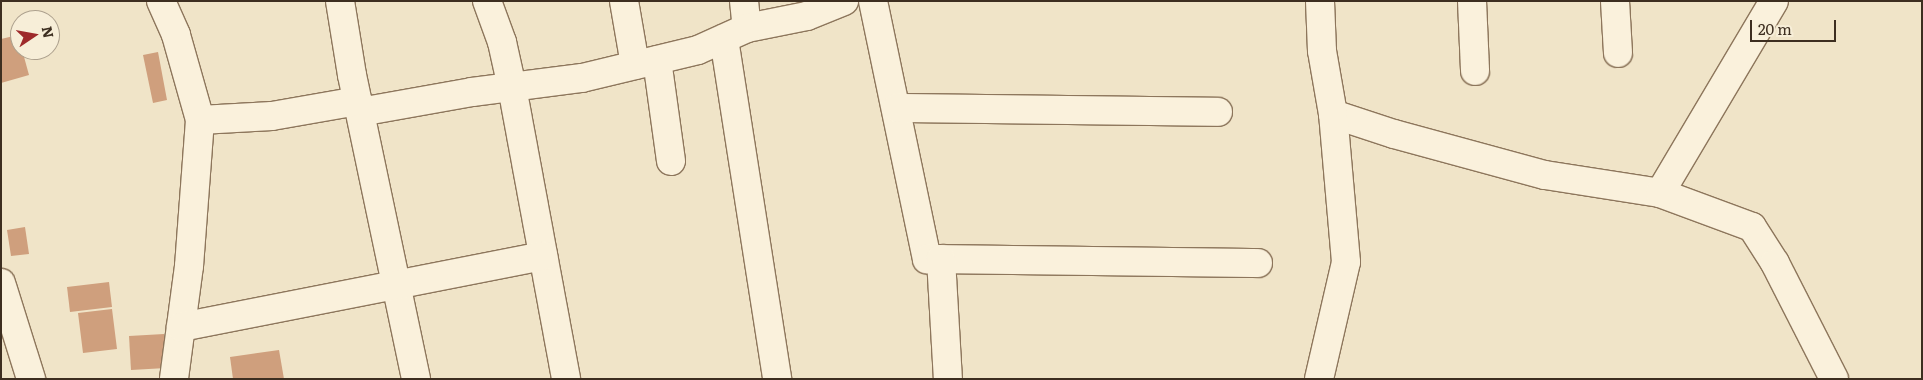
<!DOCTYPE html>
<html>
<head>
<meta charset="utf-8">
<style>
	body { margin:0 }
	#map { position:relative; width:1923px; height:380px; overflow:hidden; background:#f0e4c8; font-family:Literata,serif }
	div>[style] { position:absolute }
	.building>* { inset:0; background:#cf9f7d }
	.roads { filter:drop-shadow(1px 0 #8d765c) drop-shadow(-1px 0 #8d765c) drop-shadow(0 1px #8d765c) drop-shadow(0 -1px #8d765c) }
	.minor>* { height:28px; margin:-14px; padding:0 14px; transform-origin:14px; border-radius:14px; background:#faf1dc }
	span { translate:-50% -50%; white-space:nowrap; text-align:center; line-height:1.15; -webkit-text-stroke:4px #f7eed8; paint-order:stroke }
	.frame { position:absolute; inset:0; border:2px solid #3d2e20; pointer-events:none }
	.north { position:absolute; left:10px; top:10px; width:50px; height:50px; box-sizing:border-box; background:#f7eed8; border:1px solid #ada18e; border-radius:50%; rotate:78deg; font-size:14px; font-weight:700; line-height:20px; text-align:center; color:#3d2e20 }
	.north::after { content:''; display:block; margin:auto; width:18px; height:22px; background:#9e2a2b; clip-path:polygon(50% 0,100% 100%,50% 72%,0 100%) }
	.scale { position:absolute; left:1750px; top:20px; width:86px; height:22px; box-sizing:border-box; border:2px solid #3d2e20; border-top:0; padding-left:6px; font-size:15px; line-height:18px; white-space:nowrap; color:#3d2e20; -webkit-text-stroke:4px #f7eed8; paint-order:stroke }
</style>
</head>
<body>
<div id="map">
	<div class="building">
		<i style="clip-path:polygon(18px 35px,29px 75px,1px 83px,1px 39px)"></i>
		<i style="clip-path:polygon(158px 52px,167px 100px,153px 103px,143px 55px)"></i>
		<i style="clip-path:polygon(25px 227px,29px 254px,11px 256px,7px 230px)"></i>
		<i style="clip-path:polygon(109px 282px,112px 307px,70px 312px,67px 287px)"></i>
		<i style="clip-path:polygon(112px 309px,117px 349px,83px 353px,78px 313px)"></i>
		<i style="clip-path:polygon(164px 334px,166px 368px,131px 370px,129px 336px)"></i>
		<i style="clip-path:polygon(279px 350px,284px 379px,233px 379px,230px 357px)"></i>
	</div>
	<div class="roads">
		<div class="minor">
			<i style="left:161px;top:1px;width:37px;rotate:66deg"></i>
			<i style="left:176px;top:35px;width:88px;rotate:74.2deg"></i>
			<i style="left:200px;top:120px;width:146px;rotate:94.3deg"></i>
			<i style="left:189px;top:266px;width:114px;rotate:97.6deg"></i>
			<i style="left:340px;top:1px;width:75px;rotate:80.8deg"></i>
			<i style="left:352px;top:75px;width:311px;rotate:78.1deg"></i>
			<i style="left:487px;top:1px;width:44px;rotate:69.9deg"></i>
			<i style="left:502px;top:42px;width:46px;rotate:77.5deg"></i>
			<i style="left:512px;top:87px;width:297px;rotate:79.5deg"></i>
			<i style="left:624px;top:1px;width:65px;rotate:80.2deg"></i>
			<i style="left:744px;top:1px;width:27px;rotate:84deg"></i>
			<i style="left:873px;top:1px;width:264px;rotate:78.2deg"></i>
			<i style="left:927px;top:259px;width:331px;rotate:0.7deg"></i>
			<i style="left:1472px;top:1px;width:70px;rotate:87.5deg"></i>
			<i style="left:1615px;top:1px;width:52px;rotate:86.7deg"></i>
			<i style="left:724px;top:39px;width:344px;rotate:81.1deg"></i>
			<i style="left:657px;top:60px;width:102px;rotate:82.1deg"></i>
			<i style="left:897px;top:108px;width:321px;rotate:0.7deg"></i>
			<i style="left:360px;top:112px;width:114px;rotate:-10.1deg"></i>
			<i style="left:472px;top:92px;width:111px;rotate:-7.3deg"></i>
			<i style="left:582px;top:78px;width:119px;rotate:-13.6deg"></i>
			<i style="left:698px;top:50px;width:54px;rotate:-24.2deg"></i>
			<i style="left:747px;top:28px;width:61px;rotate:-11.3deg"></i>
			<i style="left:807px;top:16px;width:40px;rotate:-22deg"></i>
			<i style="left:1333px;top:114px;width:64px;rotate:18.2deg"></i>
			<i style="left:1394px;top:134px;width:156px;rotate:15.2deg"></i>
			<i style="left:1545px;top:175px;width:116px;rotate:8.9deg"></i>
			<i style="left:1660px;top:193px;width:98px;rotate:20.3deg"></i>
			<i style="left:1752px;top:227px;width:43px;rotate:57.4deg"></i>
			<i style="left:1775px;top:263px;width:130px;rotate:63deg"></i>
			<i style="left:200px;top:120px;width:72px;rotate:-3.2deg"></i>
			<i style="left:272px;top:116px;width:87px;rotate:-9.9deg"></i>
			<i style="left:1660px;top:193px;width:223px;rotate:-59.3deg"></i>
			<i style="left:941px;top:259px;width:120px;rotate:86.7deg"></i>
			<i style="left:1px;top:283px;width:101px;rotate:72.6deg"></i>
			<i style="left:181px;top:327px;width:369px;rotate:-11.1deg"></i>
			<i style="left:1319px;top:379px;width:120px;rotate:-77deg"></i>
			<i style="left:1346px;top:262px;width:149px;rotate:-95deg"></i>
			<i style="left:1333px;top:114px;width:64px;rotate:-99.9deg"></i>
			<i style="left:1322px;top:51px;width:50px;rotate:-92.3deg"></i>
		</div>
	</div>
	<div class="frame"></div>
	<div class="north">N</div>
	<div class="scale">20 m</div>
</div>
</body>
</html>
